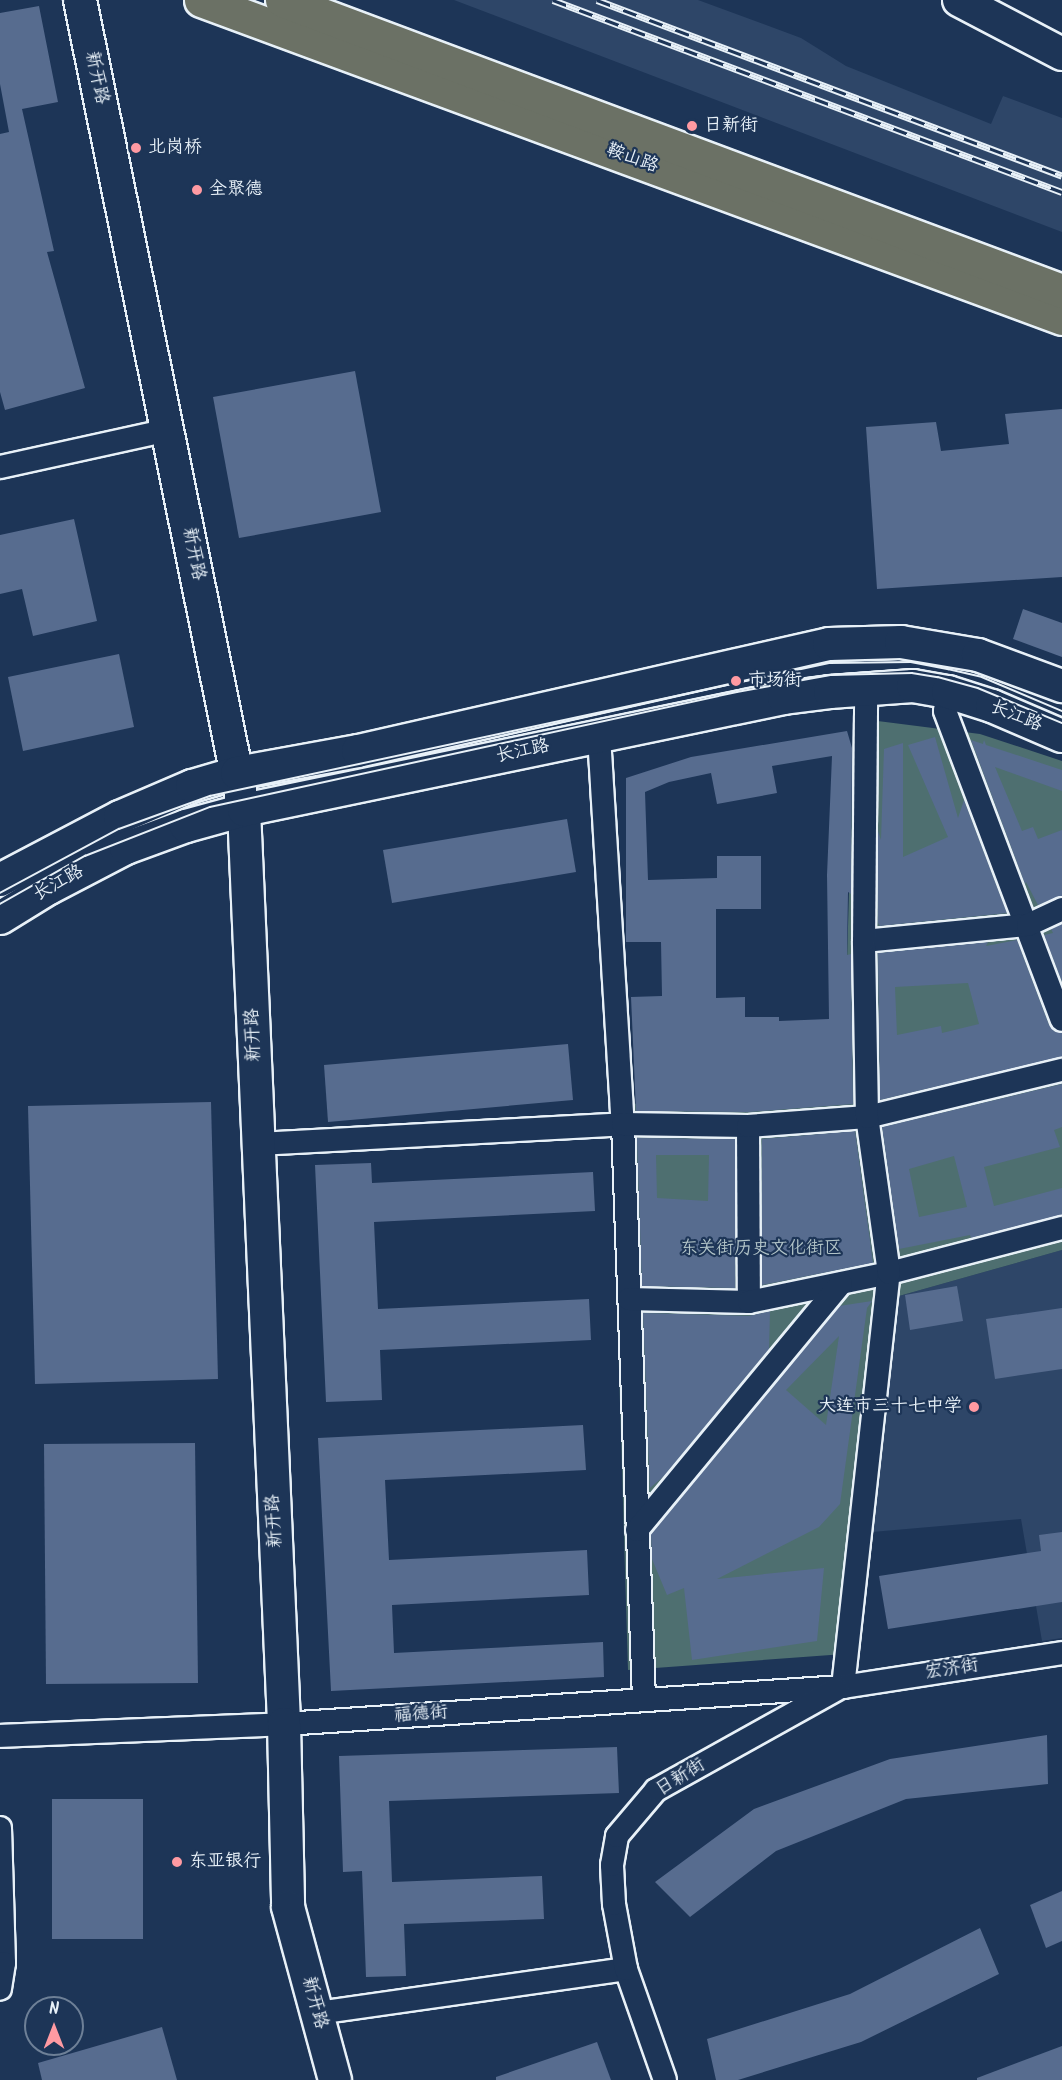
<!DOCTYPE html>
<html>
<head>
<meta charset="utf-8">
<style>
	body { margin:0 }
	#map { position:relative; width:1062px; height:2080px; overflow:hidden; background:#1d3557; font-family:Kalam,"LXGW WenKai TC",sans-serif }
	div>[style] { position:absolute }
	.built>* { inset:0; background:#2e4668 }
	.green>* { inset:0; background:#4e6f70 }
	.building>* { inset:0; background:#576c8f }
	.roads { filter:drop-shadow(2px 0 #e8f1f8) drop-shadow(-2px 0 #e8f1f8) drop-shadow(0 2px #e8f1f8) drop-shadow(0 -2px #e8f1f8) }
	.street>* { height:22px; margin:-11px; padding:0 11px; transform-origin:11px; border-radius:11px; background:#1d3557 }
	.secondary>* { height:32px; margin:-16px; padding:0 16px; transform-origin:16px; border-radius:16px; background:#1d3557 }
	.primary>* { height:33px; margin:-16.5px; padding:0 16.5px; transform-origin:16.5px; border-radius:16.5px; background:#6b7165 }
	.tram>* { height:1.5px; margin:-0.75px; padding:0 0.75px; transform-origin:0.75px; border-radius:0.75px; background:#e8f1f8 }
	.rail>* { height:7px; margin-top:-3.5px; transform-origin:0; background:repeating-linear-gradient(90deg,#1d3557 0 14px,#e8f1f8 0 28px); box-sizing:border-box; border-block:2px solid #e8f1f8 }
	.dots>* { width:16px; height:16px; translate:-50% -50%; box-sizing:border-box; border:3px solid #1d3557; border-radius:50% }
	span { translate:-50% -50%; white-space:nowrap; text-align:center; line-height:1.15; -webkit-text-stroke:4.5px #1d3557; paint-order:stroke }
	.street-label { font-size:18px; color:#e8f1f8 }
	.poi-label { font-size:18px; color:#e8f1f8 }
	.left { translate:0 -50%; text-align:left }
	.right { translate:-100% -50%; text-align:right }
	.park-label { font-size:18px; color:#b2c4c8 }
	.north { position:absolute; left:24px; top:1996px; width:60px; height:60px; box-sizing:border-box; background:#1d3557; border:2px solid #6e8097; border-radius:50%; rotate:0deg; font-size:16px; font-weight:700; line-height:24px; text-align:center; color:#e8f1f8 }
	.north::after { content:''; display:block; margin:auto; width:21px; height:27px; background:#ff9aa2; clip-path:polygon(50% 0,100% 100%,50% 72%,0 100%) }
</style>
</head>
<body>
<div id="map">
	<div class="built">
		<i style="clip-path:polygon(454px 0,698px 0,801px 38px,846px 66px,991px 124px,1003px 96px,1062px 118px,1062px 232px)"></i>
		<i style="clip-path:polygon(1062px 1250px,1062px 1638px,1042px 1641px,1021px 1519px,872px 1532px,899px 1296px)"></i>
	</div>
	<div class="green">
		<i style="clip-path:polygon(854px 718px,980px 734px,1062px 761px,1062px 1250px,899px 1296px,858px 1653px,628px 1670px,611px 1104px,843px 1101px)"></i>
	</div>
	<div class="building">
		<i style="clip-path:polygon(39px 6px,58px 102px,22px 109px,54px 251px,47px 252px,85px 388px,5px 410px,0 392px,0 134px,9px 132px,0 84px,0 13px)"></i>
		<i style="clip-path:polygon(355px 371px,381px 512px,239px 538px,213px 397px)"></i>
		<i style="clip-path:polygon(1062px 409px,1062px 577px,877px 589px,866px 427px,936px 422px,941px 451px,1009px 444px,1005px 414px)"></i>
		<i style="clip-path:polygon(74px 519px,97px 621px,33px 636px,22px 589px,0 594px,0 535px)"></i>
		<i style="clip-path:polygon(1023px 609px,1062px 623px,1062px 657px,1013px 639px)"></i>
		<i style="clip-path:polygon(119px 654px,134px 727px,23px 751px,8px 677px)"></i>
		<i style="clip-path:polygon(evenodd,847px 731px,852px 748px,851px 894px,848px 892px,847px 955px,851px 954px,853px 1104px,748px 1112px,636px 1111px,631px 997px,662px 996px,661px 942px,626px 942px,626px 778px,691px 757px,847px 731px,832px 756px,827px 875px,829px 1019px,779px 1021px,779px 1017px,745px 1017px,745px 997px,716px 998px,716px 909px,761px 909px,761px 856px,717px 856px,717px 878px,648px 880px,645px 792px,669px 782px,711px 773px,717px 804px,777px 793px,772px 766px,832px 756px)"></i>
		<i style="clip-path:polygon(935px 737px,958px 818px,964px 800px,1007px 913px,880px 926px,878px 923px,878px 831px,881px 840px,884px 749px,903px 743px,903px 857px,948px 837px,908px 745px)"></i>
		<i style="clip-path:polygon(971px 740px,983px 744px,984px 740px,986px 745px,1062px 770px,1062px 791px,995px 767px,1022px 831px,1033px 827px,1038px 839px,1062px 830px,1062px 896px,1038px 905px,1026px 882px,1025px 884px)"></i>
		<i style="clip-path:polygon(567px 819px,576px 872px,392px 903px,383px 850px)"></i>
		<i style="clip-path:polygon(1062px 924px,1062px 982px,1044px 935px,1053px 933px,1051px 929px)"></i>
		<i style="clip-path:polygon(evenodd,1017px 940px,1049px 1025px,1054px 1031px,1062px 1033px,1062px 1057px,880px 1100px,878px 953px,988px 942px,986px 946px,1017px 940px,968px 983px,979px 1024px,942px 1033px,941px 1026px,897px 1035px,895px 987px,968px 983px)"></i>
		<i style="clip-path:polygon(568px 1044px,573px 1100px,328px 1122px,324px 1065px)"></i>
		<i style="clip-path:polygon(evenodd,1062px 1084px,1062px 1127px,1054px 1130px,1060px 1147px,984px 1167px,994px 1206px,1062px 1188px,1062px 1215px,971px 1238px,970px 1235px,899px 1249px,882px 1127px,1062px 1084px,954px 1156px,967px 1207px,919px 1217px,909px 1169px,954px 1156px)"></i>
		<i style="clip-path:polygon(211px 1102px,218px 1379px,35px 1384px,28px 1106px)"></i>
		<i style="clip-path:polygon(855px 1131px,873px 1263px,762px 1285px,762px 1139px)"></i>
		<i style="clip-path:polygon(evenodd,637px 1138px,735px 1139px,735px 1288px,642px 1286px,637px 1138px,656px 1155px,709px 1155px,708px 1201px,657px 1198px,656px 1155px)"></i>
		<i style="clip-path:polygon(371px 1163px,372px 1183px,593px 1172px,595px 1211px,374px 1222px,378px 1309px,589px 1299px,591px 1340px,380px 1350px,382px 1400px,326px 1402px,315px 1165px)"></i>
		<i style="clip-path:polygon(957px 1286px,963px 1321px,910px 1330px,905px 1295px)"></i>
		<i style="clip-path:polygon(evenodd,872px 1301px,867px 1308px,840px 1504px,819px 1527px,717px 1579px,824px 1568px,817px 1641px,692px 1660px,684px 1588px,667px 1595px,652px 1559px,651px 1534px,839px 1306px,872px 1301px,839px 1336px,826px 1425px,786px 1390px,839px 1336px)"></i>
		<i style="clip-path:polygon(1062px 1308px,1062px 1369px,995px 1379px,986px 1319px)"></i>
		<i style="clip-path:polygon(770px 1311px,769px 1349px,664px 1476px,650px 1488px,643px 1313px,749px 1316px)"></i>
		<i style="clip-path:polygon(583px 1425px,586px 1470px,385px 1480px,389px 1560px,587px 1550px,589px 1595px,392px 1605px,394px 1653px,603px 1642px,604px 1677px,331px 1691px,318px 1438px)"></i>
		<i style="clip-path:polygon(195px 1443px,198px 1683px,46px 1684px,44px 1444px)"></i>
		<i style="clip-path:polygon(1062px 1532px,1062px 1602px,888px 1629px,879px 1576px,1041px 1551px,1039px 1535px)"></i>
		<i style="clip-path:polygon(1047px 1735px,1048px 1784px,906px 1799px,776px 1851px,690px 1917px,655px 1882px,754px 1809px,890px 1759px)"></i>
		<i style="clip-path:polygon(617px 1747px,619px 1793px,389px 1801px,392px 1882px,542px 1876px,544px 1919px,404px 1924px,406px 1976px,366px 1977px,362px 1871px,343px 1872px,339px 1756px)"></i>
		<i style="clip-path:polygon(52px 1799px,143px 1799px,143px 1939px,52px 1939px)"></i>
		<i style="clip-path:polygon(1062px 1891px,1062px 1941px,1046px 1948px,1030px 1905px)"></i>
		<i style="clip-path:polygon(980px 1928px,999px 1974px,861px 2042px,738px 2080px,716px 2080px,707px 2039px,850px 1994px)"></i>
		<i style="clip-path:polygon(162px 2027px,177px 2080px,42px 2080px,38px 2063px)"></i>
		<i style="clip-path:polygon(597px 2042px,611px 2080px,496px 2080px,496px 2077px)"></i>
		<i style="clip-path:polygon(1062px 2046px,1062px 2080px,977px 2080px,977px 2078px)"></i>
	</div>
	<div class="roads">
		<div class="street">
			<i style="left:0;top:467px;width:172px;rotate:-12.4deg"></i>
			<i style="left:948px;top:692px;width:19px;rotate:99deg"></i>
			<i style="left:945px;top:711px;width:330px;rotate:69.3deg"></i>
			<i style="left:599px;top:736px;width:389px;rotate:86.5deg"></i>
			<i style="left:623px;top:1124px;width:576px;rotate:87.91deg"></i>
			<i style="left:864px;top:941px;width:165px;rotate:-5.6deg"></i>
			<i style="left:1028px;top:925px;width:38px;rotate:-25deg"></i>
			<i style="left:748px;top:1126px;width:176px;rotate:89.7deg"></i>
			<i style="left:258px;top:1144px;width:366px;rotate:-3.1deg"></i>
			<i style="left:623px;top:1124px;width:125px;rotate:0.9deg"></i>
			<i style="left:748px;top:1126px;width:119px;rotate:-4.3deg"></i>
			<i style="left:867px;top:1117px;width:201px;rotate:-13.6deg"></i>
			<i style="left:629px;top:1299px;width:120px;rotate:1.4deg"></i>
			<i style="left:749px;top:1302px;width:143px;rotate:-11.7deg"></i>
			<i style="left:889px;top:1273px;width:179px;rotate:-14.6deg"></i>
			<i style="left:637px;top:1530px;width:320px;rotate:-50.4deg"></i>
			<i style="left:843px;top:1687px;width:417px;rotate:-83.7deg"></i>
			<i style="left:889px;top:1273px;width:158px;rotate:-98deg"></i>
			<i style="left:867px;top:1117px;width:176px;rotate:-91deg"></i>
			<i style="left:864px;top:941px;width:252px;rotate:-89.5deg"></i>
			<i style="left:0;top:1736px;width:284px;rotate:-2.4deg"></i>
			<i style="left:284px;top:1724px;width:560px;rotate:-3.79deg"></i>
			<i style="left:843px;top:1687px;width:222px;rotate:-8.8deg"></i>
			<i style="left:0;top:1828px;width:135px;rotate:88.3deg"></i>
			<i style="left:4px;top:1963px;width:26px;rotate:99deg"></i>
			<i style="left:317px;top:2013px;width:312px;rotate:-8.1deg"></i>
			<i style="left:665px;top:2080px;width:118px;rotate:-109.4deg"></i>
			<i style="left:626px;top:1969px;width:66px;rotate:-100.5deg"></i>
			<i style="left:614px;top:1904px;width:39px;rotate:-93deg"></i>
			<i style="left:612px;top:1865px;width:29px;rotate:-80deg"></i>
			<i style="left:617px;top:1836px;width:60px;rotate:-49.7deg"></i>
			<i style="left:656px;top:1790px;width:206px;rotate:-29.1deg"></i>
		</div>
		<div class="secondary">
			<i style="left:80px;top:0;width:826px;rotate:78.55deg"></i>
			<i style="left:244px;top:810px;width:915px;rotate:87.49deg"></i>
			<i style="left:284px;top:1724px;width:183px;rotate:88.7deg"></i>
			<i style="left:288px;top:1907px;width:179px;rotate:74.8deg"></i>
			<i style="left:959px;top:0;width:116px;rotate:27.7deg"></i>
			<i style="left:0;top:880px;width:136px;rotate:-27.7deg"></i>
			<i style="left:120px;top:817px;width:78px;rotate:-23.3deg"></i>
			<i style="left:192px;top:786px;width:47px;rotate:-16.1deg"></i>
			<i style="left:237px;top:773px;width:123px;rotate:-10.3deg"></i>
			<i style="left:358px;top:751px;width:483px;rotate:-12.8deg"></i>
			<i style="left:829px;top:644px;width:72px;rotate:-1.6deg"></i>
			<i style="left:901px;top:642px;width:78px;rotate:9.6deg"></i>
			<i style="left:978px;top:655px;width:90px;rotate:20.3deg"></i>
			<i style="left:0;top:918px;width:57px;rotate:-31.5deg"></i>
			<i style="left:49px;top:888px;width:87px;rotate:-27.5deg"></i>
			<i style="left:126px;top:848px;width:64px;rotate:-20.1deg"></i>
			<i style="left:186px;top:826px;width:60px;rotate:-15.4deg"></i>
			<i style="left:244px;top:810px;width:551px;rotate:-11.72deg"></i>
			<i style="left:784px;top:698px;width:46px;rotate:-7.4deg"></i>
			<i style="left:830px;top:692px;width:83px;rotate:-4.1deg"></i>
			<i style="left:913px;top:686px;width:36px;rotate:10deg"></i>
			<i style="left:948px;top:692px;width:46px;rotate:17.7deg"></i>
			<i style="left:992px;top:706px;width:76px;rotate:23.2deg"></i>
		</div>
		<div class="primary">
			<i style="left:201px;top:0;width:918px;rotate:20.27deg"></i>
			<i style="left:282px;top:0;width:833px;rotate:20.46deg"></i>
		</div>
	</div>
	<div class="tram">
		<i style="left:0;top:893px;width:135px;rotate:-28.3deg"></i>
		<i style="left:119px;top:829px;width:97px;rotate:-19.9deg"></i>
		<i style="left:210px;top:796px;width:634px;rotate:-12.11deg"></i>
		<i style="left:830px;top:663px;width:81px;rotate:-0.7deg"></i>
		<i style="left:911px;top:662px;width:38px;rotate:11deg"></i>
		<i style="left:948px;top:669px;width:35px;rotate:13deg"></i>
		<i style="left:982px;top:677px;width:87px;rotate:23deg"></i>
		<i style="left:0;top:904px;width:98px;rotate:-29.5deg"></i>
		<i style="left:85px;top:856px;width:134px;rotate:-21.4deg"></i>
		<i style="left:210px;top:807px;width:539px;rotate:-12.31deg"></i>
		<i style="left:737px;top:692px;width:96px;rotate:-10.3deg"></i>
		<i style="left:831px;top:675px;width:81px;rotate:-1.4deg"></i>
		<i style="left:912px;top:673px;width:26px;rotate:9deg"></i>
		<i style="left:938px;top:677px;width:41px;rotate:15.4deg"></i>
		<i style="left:978px;top:688px;width:91px;rotate:22.6deg"></i>
	</div>
	<div class="rail">
		<i style="left:553px;top:0;width:544px;rotate:20.67deg"></i>
		<i style="left:597px;top:0;width:497px;rotate:20.7deg"></i>
	</div>
	<div class="dots">
		<i style="left:692px;top:126px;background:#ff9aa2"></i>
		<i style="left:136px;top:148px;background:#ff9aa2"></i>
		<i style="left:197px;top:190px;background:#ff9aa2"></i>
		<i style="left:736px;top:681px;background:#ff9aa2"></i>
		<i style="left:974px;top:1407px;background:#ff9aa2"></i>
		<i style="left:177px;top:1862px;background:#ff9aa2"></i>
	</div>
	<div class="street-label">
		<span style="left:96px;top:78px;rotate:78deg">新开路</span>
		<span style="left:632px;top:159px;rotate:20deg">鞍山路</span>
		<span style="left:193px;top:554px;rotate:79deg">新开路</span>
		<span style="left:1016px;top:717px;rotate:22deg">长江路</span>
		<span style="left:523px;top:752px;rotate:-12deg">长江路</span>
		<span style="left:59px;top:884px;rotate:-29deg">长江路</span>
		<span style="left:254px;top:1035px;rotate:-92deg">新开路</span>
		<span style="left:275px;top:1521px;rotate:-93deg">新开路</span>
		<span style="left:952px;top:1670px;rotate:-9deg">宏济街</span>
		<span style="left:421px;top:1715px;rotate:-4deg">福德街</span>
		<span style="left:681px;top:1778px;rotate:-32deg">日新街</span>
		<span style="left:314px;top:2003px;rotate:75deg">新开路</span>
	</div>
	<div class="poi-label">
		<span class="left" style="left:704px;top:126px">日新街</span>
		<span class="left" style="left:148px;top:148px">北岗桥</span>
		<span class="left" style="left:209px;top:190px">全聚德</span>
		<span class="left" style="left:748px;top:681px">市场街</span>
		<span class="right" style="left:962px;top:1407px">大连市三十七中学</span>
		<span class="left" style="left:189px;top:1862px">东亚银行</span>
	</div>
	<div class="park-label">
		<span style="left:761px;top:1249px">东关街历史文化街区</span>
	</div>
	<div class="north">N</div>
</div>
</body>
</html>
